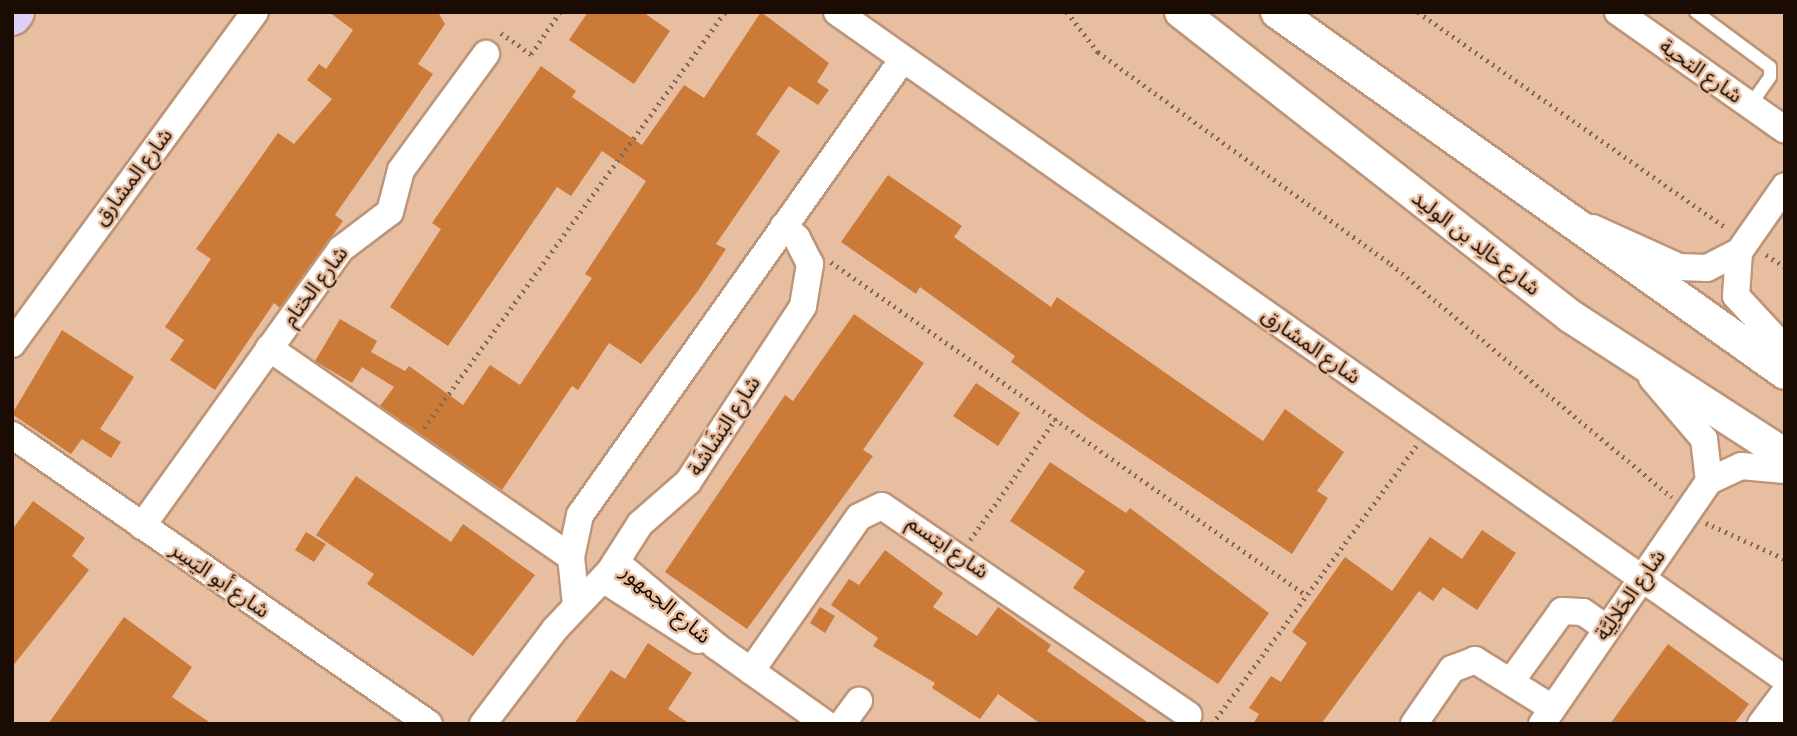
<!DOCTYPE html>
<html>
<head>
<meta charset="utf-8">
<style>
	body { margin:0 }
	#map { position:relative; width:1797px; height:736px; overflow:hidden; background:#e8bea1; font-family:Signika,"Noto Sans Arabic",sans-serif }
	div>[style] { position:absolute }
	.building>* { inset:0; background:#cb7a38 }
	.path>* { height:4.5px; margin-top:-2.25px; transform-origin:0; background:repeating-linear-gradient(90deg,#856955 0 2px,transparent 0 7px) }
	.roads { filter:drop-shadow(2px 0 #bd9578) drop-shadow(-2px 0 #bd9578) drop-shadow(0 2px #bd9578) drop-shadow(0 -2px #bd9578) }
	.service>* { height:12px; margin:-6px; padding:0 6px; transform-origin:6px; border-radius:6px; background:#fff }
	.minor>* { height:26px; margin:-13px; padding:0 13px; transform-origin:13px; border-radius:13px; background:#fff }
	.tertiary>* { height:32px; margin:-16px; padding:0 16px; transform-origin:16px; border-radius:16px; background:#fff }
	.primary>* { height:38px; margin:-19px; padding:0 19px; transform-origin:19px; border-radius:19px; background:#dcd0f9 }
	span { translate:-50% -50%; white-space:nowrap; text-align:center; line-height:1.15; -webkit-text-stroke:5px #e8bea1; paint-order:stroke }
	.street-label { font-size:21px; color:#1a0c03 }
	.frame { position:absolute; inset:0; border:14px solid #1a0c03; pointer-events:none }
</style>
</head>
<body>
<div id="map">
	<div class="building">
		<i style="clip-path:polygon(329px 12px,438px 12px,445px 24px,418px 64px,433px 74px,335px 215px,343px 221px,280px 308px,274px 303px,215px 390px,170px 360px,184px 340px,165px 327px,211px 259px,196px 249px,278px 133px,294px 144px,332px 99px,307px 80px,319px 64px,326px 69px,353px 30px)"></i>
		<i style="clip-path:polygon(588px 12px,643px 12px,670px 31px,634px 84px,569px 40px)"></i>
		<i style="clip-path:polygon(761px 12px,829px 63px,817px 82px,829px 90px,818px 105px,789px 86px,756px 134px,780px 151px,716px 244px,726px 249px,698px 291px,641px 364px,609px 343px,578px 390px,572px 386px,502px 490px,380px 406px,394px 387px,362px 367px,352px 383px,315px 361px,340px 319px,377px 341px,371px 352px,405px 371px,409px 366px,463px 405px,490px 365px,520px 385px,592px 278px,585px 274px,646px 181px,602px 151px,571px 196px,557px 187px,448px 346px,390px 307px,441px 229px,432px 223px,541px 66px,576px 91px,572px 97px,642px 145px,684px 85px,704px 98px)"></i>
		<i style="clip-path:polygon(888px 175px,962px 226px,954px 237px,1051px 307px,1057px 297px,1263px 441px,1285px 409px,1344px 452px,1317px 491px,1328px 498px,1292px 554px,1087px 417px,1011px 362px,1015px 356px,920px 287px,916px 294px,841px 242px)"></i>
		<i style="clip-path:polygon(854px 314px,924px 363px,863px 450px,873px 456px,747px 629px,665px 572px,785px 395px,793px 401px)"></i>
		<i style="clip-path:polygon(62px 330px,134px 377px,100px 429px,121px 442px,111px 458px,82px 439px,71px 454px,12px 414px)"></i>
		<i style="clip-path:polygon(976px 383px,1020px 413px,998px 446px,953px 416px)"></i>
		<i style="clip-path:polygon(1050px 462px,1126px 513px,1130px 508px,1269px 613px,1218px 684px,1073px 588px,1085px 571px,1010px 521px)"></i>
		<i style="clip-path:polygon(356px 476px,451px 542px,463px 524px,535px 575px,473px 656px,367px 584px,374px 574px,316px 535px)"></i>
		<i style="clip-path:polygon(33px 501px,85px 538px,72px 556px,89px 570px,12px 667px,12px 530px)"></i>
		<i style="clip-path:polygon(1482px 530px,1516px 553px,1477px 610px,1443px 587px,1433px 601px,1419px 591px,1321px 724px,1253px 724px,1259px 714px,1249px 708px,1271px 676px,1281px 682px,1307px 643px,1292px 632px,1345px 557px,1392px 591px,1430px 537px,1462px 559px)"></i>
		<i style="clip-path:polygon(306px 532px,326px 544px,314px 562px,295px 550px)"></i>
		<i style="clip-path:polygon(885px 550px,943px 593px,933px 607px,977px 636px,998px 607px,1051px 645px,1047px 651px,1150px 724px,1041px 724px,998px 694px,980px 719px,932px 688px,935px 683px,873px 646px,878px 638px,831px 605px,849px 579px,859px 585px)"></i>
		<i style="clip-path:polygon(820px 607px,835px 616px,825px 633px,810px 623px)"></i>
		<i style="clip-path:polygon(124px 617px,192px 667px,172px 697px,212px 724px,48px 724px)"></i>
		<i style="clip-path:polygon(648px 643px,692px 673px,668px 709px,690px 724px,574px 724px,611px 670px,625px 679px)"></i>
		<i style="clip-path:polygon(1668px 644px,1749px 704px,1734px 724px,1610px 724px)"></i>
	</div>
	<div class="path">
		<i style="left:1067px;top:12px;width:51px;rotate:52.2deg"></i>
		<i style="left:1098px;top:52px;width:362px;rotate:35.9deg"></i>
		<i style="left:1391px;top:264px;width:365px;rotate:39.7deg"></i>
		<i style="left:1418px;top:12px;width:377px;rotate:35deg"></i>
		<i style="left:501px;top:33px;width:37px;rotate:35deg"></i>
		<i style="left:531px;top:54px;width:51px;rotate:-55.4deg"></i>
		<i style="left:1766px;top:255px;width:22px;rotate:32deg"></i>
		<i style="left:831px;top:262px;width:580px;rotate:35.03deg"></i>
		<i style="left:424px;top:428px;width:513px;rotate:-54.11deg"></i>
		<i style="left:1706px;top:523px;width:87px;rotate:24.5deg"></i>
		<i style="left:970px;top:540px;width:149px;rotate:-54.8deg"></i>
		<i style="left:1212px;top:724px;width:345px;rotate:-53.7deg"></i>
	</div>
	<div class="roads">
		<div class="service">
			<i style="left:1696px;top:12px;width:92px;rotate:36.6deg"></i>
			<i style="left:1770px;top:67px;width:10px;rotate:90deg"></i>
			<i style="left:1770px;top:77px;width:35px;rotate:125deg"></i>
			<i style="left:1770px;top:712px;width:18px;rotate:34deg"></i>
		</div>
		<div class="minor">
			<i style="left:837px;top:12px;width:1159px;rotate:35.13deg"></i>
			<i style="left:1618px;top:12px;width:204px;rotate:35.2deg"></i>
			<i style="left:1593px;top:228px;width:94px;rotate:24.4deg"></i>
			<i style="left:1679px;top:267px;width:28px;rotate:2deg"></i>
			<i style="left:1707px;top:268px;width:36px;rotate:-27deg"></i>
			<i style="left:1739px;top:252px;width:80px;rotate:-55.1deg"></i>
			<i style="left:1739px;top:252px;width:44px;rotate:93.9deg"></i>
			<i style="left:1736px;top:296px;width:72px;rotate:47.2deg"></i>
			<i style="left:12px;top:344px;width:411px;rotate:-53.8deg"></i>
			<i style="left:269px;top:348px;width:367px;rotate:34.7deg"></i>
			<i style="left:1652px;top:378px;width:80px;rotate:49.6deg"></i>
			<i style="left:1704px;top:439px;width:42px;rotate:83.2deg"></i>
			<i style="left:12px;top:435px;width:507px;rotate:34.72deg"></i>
			<i style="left:142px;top:526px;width:341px;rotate:-54.3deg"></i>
			<i style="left:341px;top:249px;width:61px;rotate:-37.1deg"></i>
			<i style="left:390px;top:212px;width:43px;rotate:-75.3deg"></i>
			<i style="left:401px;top:170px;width:144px;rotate:-53.8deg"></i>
			<i style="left:616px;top:562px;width:131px;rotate:40deg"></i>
			<i style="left:716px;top:646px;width:135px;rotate:35.3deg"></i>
			<i style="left:603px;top:579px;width:113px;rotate:32.7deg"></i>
			<i style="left:576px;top:605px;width:48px;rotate:-95.9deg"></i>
			<i style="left:571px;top:557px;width:43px;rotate:-77.9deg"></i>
			<i style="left:580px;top:515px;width:559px;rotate:-54.69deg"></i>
			<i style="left:751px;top:671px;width:188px;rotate:-55deg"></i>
			<i style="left:859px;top:517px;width:25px;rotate:-26deg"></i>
			<i style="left:882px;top:506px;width:371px;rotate:34.3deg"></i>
			<i style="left:1512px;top:680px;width:85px;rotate:-54.1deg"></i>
			<i style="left:1562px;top:611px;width:21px;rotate:3deg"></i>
			<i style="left:1583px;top:612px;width:29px;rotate:35deg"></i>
			<i style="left:483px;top:724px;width:119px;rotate:-52.8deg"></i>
			<i style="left:555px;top:629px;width:80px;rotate:-46.5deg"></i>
			<i style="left:610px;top:571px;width:56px;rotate:-57.4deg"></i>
			<i style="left:640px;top:524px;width:64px;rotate:-41.2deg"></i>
			<i style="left:688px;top:482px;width:210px;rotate:-56.8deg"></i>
			<i style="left:803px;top:306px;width:43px;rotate:-80.5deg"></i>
			<i style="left:810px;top:264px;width:29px;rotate:-117deg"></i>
			<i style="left:797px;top:238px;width:18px;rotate:-139deg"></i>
			<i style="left:842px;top:724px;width:29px;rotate:-54deg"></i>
			<i style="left:1414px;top:724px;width:67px;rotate:-55.4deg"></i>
			<i style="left:1452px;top:669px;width:25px;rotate:-21deg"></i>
			<i style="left:1475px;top:660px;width:91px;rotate:31.9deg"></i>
			<i style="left:1542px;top:724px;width:295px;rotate:-55.5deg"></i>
			<i style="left:1709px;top:481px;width:35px;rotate:-25deg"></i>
			<i style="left:1741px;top:466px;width:44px;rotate:5.2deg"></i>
			<i style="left:1761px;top:724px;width:40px;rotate:-53deg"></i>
		</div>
		<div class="tertiary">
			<i style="left:1181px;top:12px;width:494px;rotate:38deg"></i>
			<i style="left:1570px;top:316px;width:256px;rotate:32.9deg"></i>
			<i style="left:1277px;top:12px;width:623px;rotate:35.4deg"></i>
		</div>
		<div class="primary">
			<i style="left:12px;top:16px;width:5px;rotate:-53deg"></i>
		</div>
	</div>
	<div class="street-label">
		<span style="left:1701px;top:71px;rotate:35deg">شارع التحية</span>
		<span style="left:133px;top:177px;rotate:-53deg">شارع المشارق</span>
		<span style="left:1476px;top:243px;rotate:38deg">شارع خالِد بن الوليد</span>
		<span style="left:315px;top:286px;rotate:-53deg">شارع الختام</span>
		<span style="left:1311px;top:346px;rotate:35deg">شارع المشارق</span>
		<span style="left:724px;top:426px;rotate:-57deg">شارع البَشَاشَة</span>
		<span style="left:948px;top:547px;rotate:35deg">شارع ابتسم</span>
		<span style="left:220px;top:580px;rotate:35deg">شارع أبو اليَسِر</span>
		<span style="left:1630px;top:595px;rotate:-55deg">شارع الحَلالِيَّة</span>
		<span style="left:666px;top:604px;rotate:40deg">شارع الجمهور</span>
	</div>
	<div class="frame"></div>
</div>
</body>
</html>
